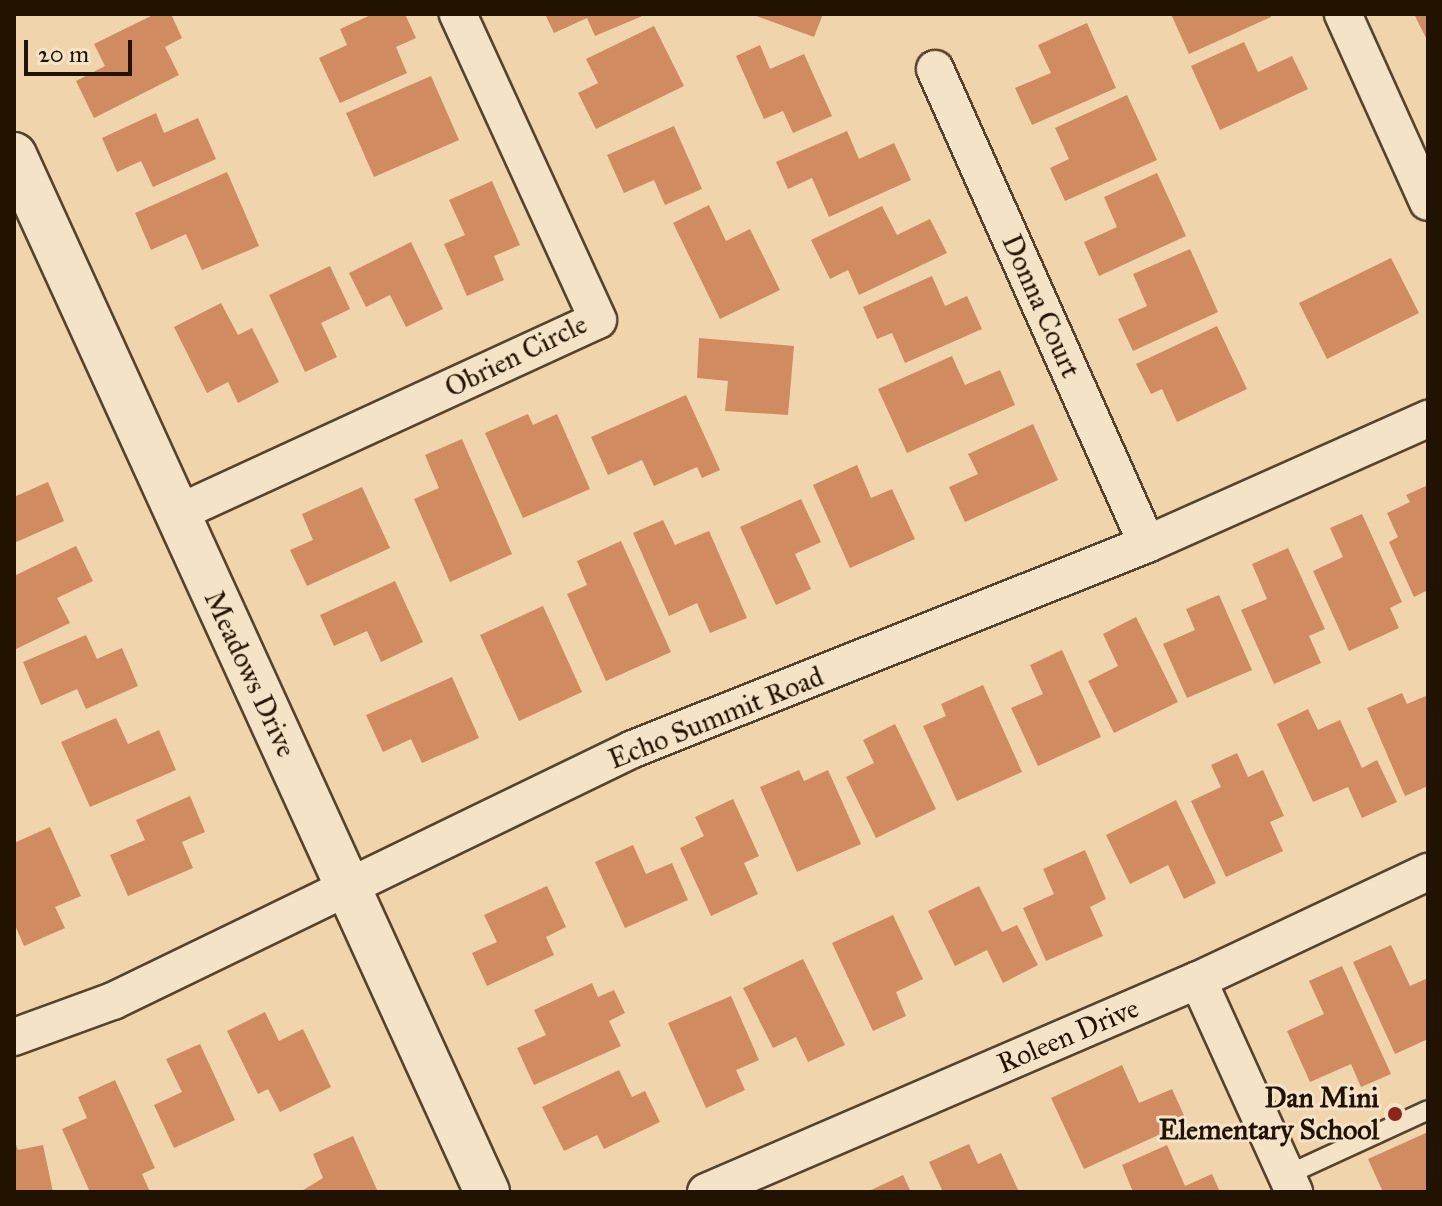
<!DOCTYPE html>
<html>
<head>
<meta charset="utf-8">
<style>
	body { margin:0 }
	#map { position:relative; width:1442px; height:1206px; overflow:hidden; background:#f0d4ab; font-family:"IM FELL Great Primer",serif }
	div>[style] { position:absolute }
	.building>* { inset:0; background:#d08b60 }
	.roads { filter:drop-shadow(2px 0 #56432b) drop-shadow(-2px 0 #56432b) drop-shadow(0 2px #56432b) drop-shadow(0 -2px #56432b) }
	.lane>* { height:18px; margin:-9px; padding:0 9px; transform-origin:9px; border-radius:9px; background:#f5e3c8 }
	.street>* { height:36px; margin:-18px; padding:0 18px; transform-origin:18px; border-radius:18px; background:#f5e3c8 }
	.secondary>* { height:44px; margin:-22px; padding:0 22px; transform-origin:22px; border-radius:22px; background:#f5e3c8 }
	.dots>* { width:22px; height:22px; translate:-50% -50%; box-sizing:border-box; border:4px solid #f5e3c8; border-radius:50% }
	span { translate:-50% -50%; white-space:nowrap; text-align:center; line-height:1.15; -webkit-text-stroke:6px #f5e3c8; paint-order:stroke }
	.street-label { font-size:28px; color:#221300 }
	.poi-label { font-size:28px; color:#221300; font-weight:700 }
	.right { translate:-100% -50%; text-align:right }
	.frame { position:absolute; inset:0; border:16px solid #221300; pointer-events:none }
	.scale { position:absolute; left:24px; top:40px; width:108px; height:36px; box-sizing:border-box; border:4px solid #221300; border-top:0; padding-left:10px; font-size:24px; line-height:28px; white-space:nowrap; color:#221300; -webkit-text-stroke:6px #f5e3c8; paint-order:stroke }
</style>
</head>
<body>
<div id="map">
	<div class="building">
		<i style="clip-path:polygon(155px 14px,171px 14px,182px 38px,165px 47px,179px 75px,94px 118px,76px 81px,105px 66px,94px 44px)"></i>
		<i style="clip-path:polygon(373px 14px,405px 14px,416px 38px,396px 47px,407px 73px,340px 103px,319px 58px,347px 45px,340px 29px)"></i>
		<i style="clip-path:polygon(545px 14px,647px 14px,595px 36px,587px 18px,554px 33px)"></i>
		<i style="clip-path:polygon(751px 14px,823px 14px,814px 37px)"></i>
		<i style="clip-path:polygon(1171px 14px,1270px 14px,1271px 17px,1189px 54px)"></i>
		<i style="clip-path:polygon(1414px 14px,1428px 14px,1428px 37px,1426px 38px)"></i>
		<i style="clip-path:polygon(1087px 23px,1116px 88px,1032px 125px,1015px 88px,1051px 73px,1038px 45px)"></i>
		<i style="clip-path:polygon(654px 26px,684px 86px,596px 129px,578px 93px,598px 83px,586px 59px)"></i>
		<i style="clip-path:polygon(1244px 42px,1258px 72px,1292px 56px,1308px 89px,1220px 130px,1191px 66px)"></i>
		<i style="clip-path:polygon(760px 45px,770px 69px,804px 54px,832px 116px,793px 133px,783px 111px,764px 119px,736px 56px)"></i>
		<i style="clip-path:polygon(431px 76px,459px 140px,374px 177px,346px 113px)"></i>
		<i style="clip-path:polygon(1127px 95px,1157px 160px,1065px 201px,1050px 168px,1069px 159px,1055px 128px)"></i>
		<i style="clip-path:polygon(156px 113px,164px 133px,198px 118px,216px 159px,153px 187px,141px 161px,117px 172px,102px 138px)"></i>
		<i style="clip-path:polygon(674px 126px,702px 189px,665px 205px,654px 180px,624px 193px,607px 155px)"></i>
		<i style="clip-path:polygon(847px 131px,859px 159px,894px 143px,911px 180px,829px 217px,812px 178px,788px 189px,776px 162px)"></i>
		<i style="clip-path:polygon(227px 172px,259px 246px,202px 270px,186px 234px,151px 250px,135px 213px)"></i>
		<i style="clip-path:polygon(1157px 173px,1186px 236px,1099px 276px,1084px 242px,1117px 227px,1104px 197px)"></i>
		<i style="clip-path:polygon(492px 181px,520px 245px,494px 256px,504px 280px,467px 296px,444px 244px,465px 235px,449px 200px)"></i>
		<i style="clip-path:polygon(709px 205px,726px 241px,750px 229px,780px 290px,720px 319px,673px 223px)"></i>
		<i style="clip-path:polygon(882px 206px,897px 235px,930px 219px,947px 253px,859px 295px,848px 270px,830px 279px,811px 240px)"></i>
		<i style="clip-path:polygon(411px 242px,443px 309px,406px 327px,390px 295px,366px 307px,349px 273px)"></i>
		<i style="clip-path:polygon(1190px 249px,1218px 312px,1133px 351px,1118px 319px,1147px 306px,1133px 274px)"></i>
		<i style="clip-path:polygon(1391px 258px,1419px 313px,1327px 359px,1299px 303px)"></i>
		<i style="clip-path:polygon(330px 266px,350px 309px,321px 323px,337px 357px,305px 372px,269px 295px)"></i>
		<i style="clip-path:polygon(932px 276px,945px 306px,967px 296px,982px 329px,905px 363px,892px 333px,877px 339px,863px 307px)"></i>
		<i style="clip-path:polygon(221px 303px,238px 335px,252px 328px,279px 382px,238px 403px,228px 382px,207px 393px,174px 327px)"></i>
		<i style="clip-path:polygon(1217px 326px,1247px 389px,1177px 422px,1162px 389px,1151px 394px,1136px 364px)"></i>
		<i style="clip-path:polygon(699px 338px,794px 346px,788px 415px,725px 411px,728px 381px,697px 378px)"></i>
		<i style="clip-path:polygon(952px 356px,965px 385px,1000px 370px,1015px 405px,907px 453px,878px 389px)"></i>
		<i style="clip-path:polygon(686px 395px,720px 470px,702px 478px,697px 467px,654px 486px,642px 460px,608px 475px,591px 437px)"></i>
		<i style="clip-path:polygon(528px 414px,533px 425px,557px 414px,590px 489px,523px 518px,485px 433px)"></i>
		<i style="clip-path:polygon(1033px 424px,1058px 480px,965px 522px,949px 487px,978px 474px,968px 454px)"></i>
		<i style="clip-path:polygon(462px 439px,512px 554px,450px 582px,414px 499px,439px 488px,425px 455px)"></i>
		<i style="clip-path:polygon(857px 465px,871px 498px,892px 489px,915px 539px,850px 568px,813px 485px)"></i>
		<i style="clip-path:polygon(48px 482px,64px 521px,14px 543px,14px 497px)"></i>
		<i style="clip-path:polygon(1428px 485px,1428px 590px,1414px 597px,1389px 542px,1398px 537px,1387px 513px,1410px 502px,1406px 495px)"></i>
		<i style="clip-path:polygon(362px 487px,390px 548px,307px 586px,290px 550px,313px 540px,302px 514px)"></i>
		<i style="clip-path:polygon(801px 499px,821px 542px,795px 554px,811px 589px,776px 605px,740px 527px)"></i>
		<i style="clip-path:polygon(1362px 514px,1402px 602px,1390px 608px,1399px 628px,1349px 651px,1313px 571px,1343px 557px,1330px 528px)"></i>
		<i style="clip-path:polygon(663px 520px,675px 545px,709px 531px,747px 618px,710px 633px,697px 603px,669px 616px,633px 533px)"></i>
		<i style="clip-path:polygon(621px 541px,671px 652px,606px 681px,567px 594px,587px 585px,577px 561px)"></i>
		<i style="clip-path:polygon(76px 546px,93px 581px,57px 598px,70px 623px,14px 650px,14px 576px)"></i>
		<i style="clip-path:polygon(1288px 548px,1325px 629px,1309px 636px,1321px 663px,1274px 684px,1241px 610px,1267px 599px,1252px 564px)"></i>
		<i style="clip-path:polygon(395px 581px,423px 642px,381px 662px,367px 631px,334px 646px,320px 615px)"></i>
		<i style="clip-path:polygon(1219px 595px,1252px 670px,1187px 698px,1163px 644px,1195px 630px,1186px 609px)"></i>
		<i style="clip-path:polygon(543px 606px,582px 692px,519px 721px,480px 635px)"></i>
		<i style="clip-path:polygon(1136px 617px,1178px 702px,1114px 733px,1088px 681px,1118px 666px,1103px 634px)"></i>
		<i style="clip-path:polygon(86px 635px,97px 659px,122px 648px,138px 686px,86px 709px,77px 689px,41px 705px,23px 662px)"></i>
		<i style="clip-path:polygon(1062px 650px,1101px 737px,1038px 766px,1011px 708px,1043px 694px,1030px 665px)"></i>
		<i style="clip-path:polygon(452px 677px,479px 738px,422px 763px,411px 739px,383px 752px,366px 715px)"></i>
		<i style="clip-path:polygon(983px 685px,1022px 772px,957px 801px,923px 726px,946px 716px,941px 704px)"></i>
		<i style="clip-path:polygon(1402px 693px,1407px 704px,1428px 695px,1428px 786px,1405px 796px,1367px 708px)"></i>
		<i style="clip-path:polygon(1308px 709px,1318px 730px,1340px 720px,1362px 768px,1377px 760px,1397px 802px,1362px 818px,1348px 787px,1313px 802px,1277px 724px)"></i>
		<i style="clip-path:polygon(116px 718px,128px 744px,159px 730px,176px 770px,90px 807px,61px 742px)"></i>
		<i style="clip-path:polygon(895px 724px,936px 809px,876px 838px,846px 777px,874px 763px,863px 740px)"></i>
		<i style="clip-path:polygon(1237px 753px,1248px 777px,1263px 770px,1284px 816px,1270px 822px,1283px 851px,1226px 877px,1191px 801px,1221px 787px,1211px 765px)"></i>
		<i style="clip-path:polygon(799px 770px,804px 781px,828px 770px,861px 844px,797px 872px,760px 787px)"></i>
		<i style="clip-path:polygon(190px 796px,205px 832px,182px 842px,193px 868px,128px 896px,110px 855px,145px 840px,136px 820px)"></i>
		<i style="clip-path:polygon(733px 799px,759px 856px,744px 863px,758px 894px,711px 916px,680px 848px,704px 836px,695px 817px)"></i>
		<i style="clip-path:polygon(1176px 800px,1216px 883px,1184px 899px,1168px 865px,1130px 884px,1106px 835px)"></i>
		<i style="clip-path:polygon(50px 827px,81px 896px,55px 907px,65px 928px,24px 946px,14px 923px,14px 843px)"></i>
		<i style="clip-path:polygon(633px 845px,646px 874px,672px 863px,688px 900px,625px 928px,595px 862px)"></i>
		<i style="clip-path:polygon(1085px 850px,1106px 899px,1090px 907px,1103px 936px,1046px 961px,1023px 908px,1054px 894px,1043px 869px)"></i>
		<i style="clip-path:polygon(547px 886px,566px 927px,546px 937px,554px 955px,487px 986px,472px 953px,497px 942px,484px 915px)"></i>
		<i style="clip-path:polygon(979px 886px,1002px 932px,1017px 925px,1038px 965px,1003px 983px,987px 950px,955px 966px,928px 911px)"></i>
		<i style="clip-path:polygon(893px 915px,923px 979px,896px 992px,906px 1016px,873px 1031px,832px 943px)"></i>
		<i style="clip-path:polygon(1391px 945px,1410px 986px,1428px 978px,1428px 1039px,1395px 1054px,1353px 962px)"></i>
		<i style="clip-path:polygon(803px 959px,845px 1045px,808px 1062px,796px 1037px,773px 1048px,743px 988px)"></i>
		<i style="clip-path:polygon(1342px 966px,1391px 1074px,1361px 1087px,1351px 1064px,1310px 1082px,1287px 1031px,1324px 1014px,1309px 981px)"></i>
		<i style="clip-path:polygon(592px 983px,598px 997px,614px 990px,625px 1013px,609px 1021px,621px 1046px,534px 1085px,517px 1048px,546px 1035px,534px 1010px)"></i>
		<i style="clip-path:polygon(731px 996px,759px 1060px,736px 1070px,745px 1090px,706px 1108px,668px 1023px)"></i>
		<i style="clip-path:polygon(265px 1012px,279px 1041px,303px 1029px,331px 1087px,280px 1112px,268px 1089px,258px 1094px,227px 1031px)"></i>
		<i style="clip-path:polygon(200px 1044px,235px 1120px,174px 1148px,154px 1105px,182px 1092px,166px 1059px)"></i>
		<i style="clip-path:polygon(1122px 1065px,1139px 1103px,1172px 1089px,1187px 1122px,1084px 1169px,1051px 1098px)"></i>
		<i style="clip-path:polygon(619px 1070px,632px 1097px,645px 1091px,660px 1122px,604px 1149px,597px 1135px,564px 1151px,542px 1107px)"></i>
		<i style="clip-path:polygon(115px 1080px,155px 1168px,142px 1174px,150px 1192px,90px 1192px,62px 1129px,87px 1118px,78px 1097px)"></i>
		<i style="clip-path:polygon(1428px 1132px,1428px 1192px,1383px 1192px,1368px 1159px)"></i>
		<i style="clip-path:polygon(353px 1136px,378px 1192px,300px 1192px,323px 1178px,313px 1154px)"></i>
		<i style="clip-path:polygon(14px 1139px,18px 1150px,43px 1145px,53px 1192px,14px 1192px)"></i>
		<i style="clip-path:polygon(969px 1144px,978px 1164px,1001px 1153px,1019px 1192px,943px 1192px,929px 1162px)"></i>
		<i style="clip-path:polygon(1167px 1145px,1185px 1186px,1212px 1174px,1220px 1192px,1133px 1192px,1122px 1165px)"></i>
		<i style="clip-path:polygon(903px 1175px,911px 1192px,867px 1192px)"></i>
	</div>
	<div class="roads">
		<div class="lane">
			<i style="left:1287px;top:1175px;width:155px;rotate:-24.7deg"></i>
		</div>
		<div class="street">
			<i style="left:1343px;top:14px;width:206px;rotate:65.7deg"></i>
			<i style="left:935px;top:69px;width:520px;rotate:65.95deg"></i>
			<i style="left:176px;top:514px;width:464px;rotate:-24.7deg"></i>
			<i style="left:598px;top:320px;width:337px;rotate:-114.6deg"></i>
			<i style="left:1198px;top:980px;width:233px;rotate:65.6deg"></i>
			<i style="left:14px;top:1037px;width:105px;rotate:-20deg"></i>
			<i style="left:113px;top:1001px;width:578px;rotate:-25.86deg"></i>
			<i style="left:633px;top:749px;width:553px;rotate:-21.74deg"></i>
			<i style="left:1147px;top:544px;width:308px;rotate:-24deg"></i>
			<i style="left:706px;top:1192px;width:536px;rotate:-23.31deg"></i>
			<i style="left:1198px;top:980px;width:254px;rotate:-25.2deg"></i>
		</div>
		<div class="secondary">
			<i style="left:14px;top:155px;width:1140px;rotate:65.48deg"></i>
		</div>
	</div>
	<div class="dots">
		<i style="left:1395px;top:1114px;background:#8f2418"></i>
	</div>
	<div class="street-label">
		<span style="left:1041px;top:306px;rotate:66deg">Donna Court</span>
		<span style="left:516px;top:356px;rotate:-26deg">Obrien Circle</span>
		<span style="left:250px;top:674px;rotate:65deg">Meadows Drive</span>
		<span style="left:716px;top:718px;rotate:-22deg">Echo Summit Road</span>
		<span style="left:1068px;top:1036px;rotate:-23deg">Roleen Drive</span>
	</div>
	<div class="poi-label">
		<span class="right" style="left:1379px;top:1114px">Dan Mini<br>Elementary School</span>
	</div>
	<div class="frame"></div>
	<div class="scale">20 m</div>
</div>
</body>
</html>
